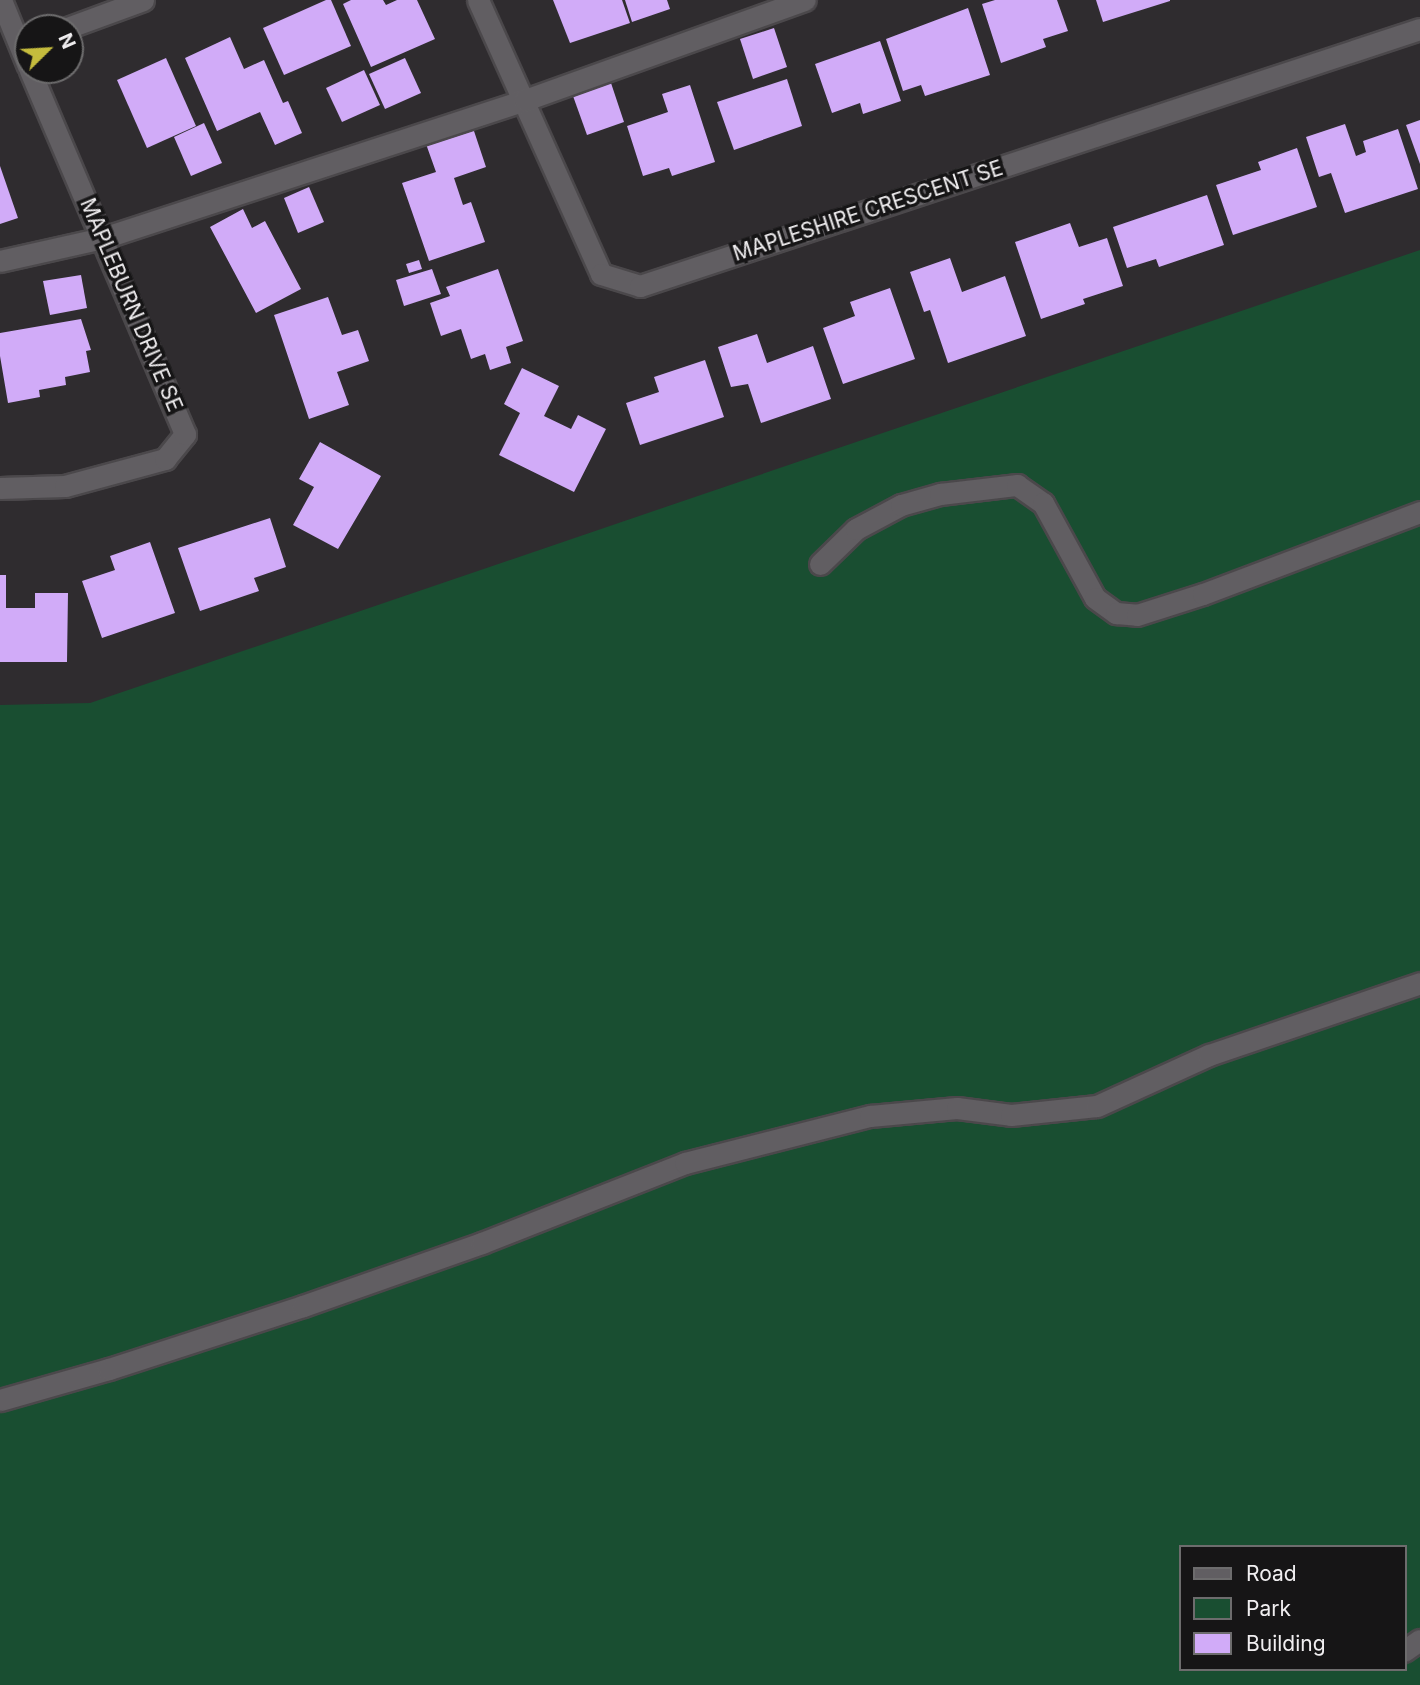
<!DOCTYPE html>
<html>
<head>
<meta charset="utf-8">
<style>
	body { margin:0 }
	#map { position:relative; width:1420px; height:1685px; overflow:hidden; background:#2f2c2f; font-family:Inter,sans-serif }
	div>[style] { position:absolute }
	.green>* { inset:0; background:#194e31 }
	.building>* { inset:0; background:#d1abf8 }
	.roads { filter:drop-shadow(2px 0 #4b484b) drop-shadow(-2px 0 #4b484b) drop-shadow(0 2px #4b484b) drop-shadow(0 -2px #4b484b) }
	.minor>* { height:21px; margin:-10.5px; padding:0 10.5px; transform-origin:10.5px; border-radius:10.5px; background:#615e62 }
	span { translate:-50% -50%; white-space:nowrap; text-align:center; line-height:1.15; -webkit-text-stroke:7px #161516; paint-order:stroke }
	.street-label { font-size:21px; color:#f0eef0 }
	.legend { position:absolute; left:1179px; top:1545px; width:228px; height:126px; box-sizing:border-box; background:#161516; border:2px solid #6d6c6d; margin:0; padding:9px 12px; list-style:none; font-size:21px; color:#f0eef0 }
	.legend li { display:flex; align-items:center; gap:14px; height:35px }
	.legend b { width:35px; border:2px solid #6d6c6d }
	.north { position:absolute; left:14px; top:14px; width:70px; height:70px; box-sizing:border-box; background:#161516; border:2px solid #6d6c6d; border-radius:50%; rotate:66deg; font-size:19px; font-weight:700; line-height:28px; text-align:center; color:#f0eef0 }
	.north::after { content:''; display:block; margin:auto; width:24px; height:32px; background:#c5bc3d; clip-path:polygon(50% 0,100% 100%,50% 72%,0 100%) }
</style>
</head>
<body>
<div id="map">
	<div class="green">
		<i style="clip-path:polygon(evenodd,1420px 250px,1420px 1685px,0 1685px,0 705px,90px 703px,1420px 250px,1180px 1547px,1404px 1547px,1404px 1669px,1180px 1669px,1180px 1547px)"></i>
	</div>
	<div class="building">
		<i style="clip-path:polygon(326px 0,331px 0,351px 46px,284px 75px,263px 28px)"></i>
		<i style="clip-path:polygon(351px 0,383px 0,386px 5px,397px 0,417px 0,435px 39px,371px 67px,343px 4px)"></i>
		<i style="clip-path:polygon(553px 0,622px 0,630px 23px,570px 43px)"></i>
		<i style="clip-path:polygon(625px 0,667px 0,670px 9px,632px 22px)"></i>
		<i style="clip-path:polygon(995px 0,1057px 0,1068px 31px,1043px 39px,1046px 47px,1001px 63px,982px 4px)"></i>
		<i style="clip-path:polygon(1096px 0,1170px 0,1170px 1px,1103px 22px)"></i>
		<i style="clip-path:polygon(968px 8px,990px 75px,925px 96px,921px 85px,903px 91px,886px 39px)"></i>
		<i style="clip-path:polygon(774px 28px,787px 67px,753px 79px,740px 39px)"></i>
		<i style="clip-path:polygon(230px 37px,244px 69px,264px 60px,283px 103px,288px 101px,302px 133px,275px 145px,260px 112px,217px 131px,185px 58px)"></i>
		<i style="clip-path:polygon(880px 41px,901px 101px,863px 114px,860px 103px,832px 113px,815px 64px)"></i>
		<i style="clip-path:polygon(166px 58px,196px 126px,147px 148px,117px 80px)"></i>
		<i style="clip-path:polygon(405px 58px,421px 93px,385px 109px,369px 74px)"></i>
		<i style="clip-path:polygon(364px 70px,380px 105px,342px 122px,326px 88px)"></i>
		<i style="clip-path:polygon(787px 79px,802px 126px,734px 150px,717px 102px)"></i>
		<i style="clip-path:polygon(611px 83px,624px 122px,587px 135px,573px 96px)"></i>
		<i style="clip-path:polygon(690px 85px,715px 162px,672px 176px,669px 168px,643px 176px,627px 126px,668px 112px,662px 94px)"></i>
		<i style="clip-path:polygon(1420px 120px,1420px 164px,1406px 125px)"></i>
		<i style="clip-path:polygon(204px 123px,222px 163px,191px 176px,174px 137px)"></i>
		<i style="clip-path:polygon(1345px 124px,1356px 156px,1366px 152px,1363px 141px,1398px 129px,1418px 189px,1345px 213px,1331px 173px,1319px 177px,1306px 137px)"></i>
		<i style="clip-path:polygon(473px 128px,486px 167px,454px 178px,463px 205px,471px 202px,485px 242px,429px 261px,402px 183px,436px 172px,426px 144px)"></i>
		<i style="clip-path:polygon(1297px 148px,1317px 207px,1233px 235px,1216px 185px,1261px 170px,1258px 162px)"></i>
		<i style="clip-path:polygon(0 166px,18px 218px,0 224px)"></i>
		<i style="clip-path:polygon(309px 187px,324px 222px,298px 233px,284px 198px)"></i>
		<i style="clip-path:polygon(1207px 195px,1224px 245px,1159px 267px,1156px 259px,1127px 268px,1113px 227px)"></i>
		<i style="clip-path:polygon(243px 209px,252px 228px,265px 221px,301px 289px,256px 313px,210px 227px)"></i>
		<i style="clip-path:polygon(1070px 223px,1079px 247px,1107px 238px,1123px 286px,1083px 299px,1085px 304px,1041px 319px,1015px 242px)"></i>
		<i style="clip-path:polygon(950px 258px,962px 292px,1005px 276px,1026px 336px,948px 363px,930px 310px,924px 312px,910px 272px)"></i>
		<i style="clip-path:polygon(419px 260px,422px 269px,409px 273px,406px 264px)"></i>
		<i style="clip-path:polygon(432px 269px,441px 294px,404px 306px,396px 280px)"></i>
		<i style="clip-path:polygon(498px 269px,523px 341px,506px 347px,511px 363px,490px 370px,485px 354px,471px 359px,461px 329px,441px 336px,430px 303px,450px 296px,446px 287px)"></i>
		<i style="clip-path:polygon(81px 275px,87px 308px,50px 315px,43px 281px)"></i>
		<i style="clip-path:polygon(890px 288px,915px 359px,843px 384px,823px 328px,855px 316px,850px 302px)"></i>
		<i style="clip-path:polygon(328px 297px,342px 335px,358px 330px,369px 361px,337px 372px,349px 405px,309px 419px,274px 315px)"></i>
		<i style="clip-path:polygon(81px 319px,91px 350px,86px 351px,90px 372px,65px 377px,66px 385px,39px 390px,40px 397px,8px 403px,0 356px,0 333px)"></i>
		<i style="clip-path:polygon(757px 334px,767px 363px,813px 346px,831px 399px,761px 423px,748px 384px,731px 387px,718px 347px)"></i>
		<i style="clip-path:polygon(705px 360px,724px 417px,640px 445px,626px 403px,659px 392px,654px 377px)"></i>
		<i style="clip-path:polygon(522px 368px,559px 386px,544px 416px,571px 429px,578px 415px,606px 429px,574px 492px,499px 455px,520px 413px,504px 404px)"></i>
		<i style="clip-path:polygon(320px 442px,381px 476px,338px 549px,293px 525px,314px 487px,299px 479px)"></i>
		<i style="clip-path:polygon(270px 518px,286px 567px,254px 578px,259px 591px,200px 611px,178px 548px)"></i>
		<i style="clip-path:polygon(150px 542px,175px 613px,102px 638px,82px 581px,115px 570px,110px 556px)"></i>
		<i style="clip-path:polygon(0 575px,6px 575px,6px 608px,35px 608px,35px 593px,68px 593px,67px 662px,0 662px)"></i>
	</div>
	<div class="roads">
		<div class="minor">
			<i style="left:1px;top:0;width:71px;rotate:67.8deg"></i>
			<i style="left:478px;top:0;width:300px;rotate:65.8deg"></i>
			<i style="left:601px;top:274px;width:41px;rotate:17.1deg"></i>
			<i style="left:640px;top:286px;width:821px;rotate:-18.24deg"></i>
			<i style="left:67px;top:28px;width:81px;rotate:-20.2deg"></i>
			<i style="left:0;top:261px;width:106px;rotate:-12.6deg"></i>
			<i style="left:103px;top:238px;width:444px;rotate:-18.1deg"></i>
			<i style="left:525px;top:100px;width:297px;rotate:-19.7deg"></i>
			<i style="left:0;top:488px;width:65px;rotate:-1.8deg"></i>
			<i style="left:65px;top:486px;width:104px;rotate:-15.1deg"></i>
			<i style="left:165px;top:459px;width:32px;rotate:-51deg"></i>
			<i style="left:185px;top:434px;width:396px;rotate:-113.1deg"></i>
			<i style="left:820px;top:564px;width:50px;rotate:-44.2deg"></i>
			<i style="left:856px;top:529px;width:51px;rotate:-28.1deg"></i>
			<i style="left:901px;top:505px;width:41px;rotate:-15.8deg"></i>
			<i style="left:940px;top:494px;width:78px;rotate:-6.7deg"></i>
			<i style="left:1017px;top:485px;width:32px;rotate:35deg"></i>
			<i style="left:1043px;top:503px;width:108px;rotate:61.3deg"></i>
			<i style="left:1095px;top:598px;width:26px;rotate:36deg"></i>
			<i style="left:1116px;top:613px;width:21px;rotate:5deg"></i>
			<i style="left:1137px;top:615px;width:69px;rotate:-17.7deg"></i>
			<i style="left:1203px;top:594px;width:232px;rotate:-20.7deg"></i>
			<i style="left:0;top:1400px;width:113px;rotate:-15.9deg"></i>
			<i style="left:109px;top:1369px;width:204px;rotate:-18deg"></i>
			<i style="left:303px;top:1306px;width:190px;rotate:-19.4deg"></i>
			<i style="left:482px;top:1243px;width:218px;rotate:-21.5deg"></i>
			<i style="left:685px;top:1163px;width:191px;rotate:-14.3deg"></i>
			<i style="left:870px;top:1116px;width:87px;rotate:-5.3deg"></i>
			<i style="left:957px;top:1108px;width:54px;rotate:7.4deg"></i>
			<i style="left:1011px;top:1115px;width:86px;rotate:-6deg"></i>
			<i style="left:1097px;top:1106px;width:123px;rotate:-24.5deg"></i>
			<i style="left:1209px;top:1055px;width:223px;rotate:-18.8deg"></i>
			<i style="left:1404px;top:1651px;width:19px;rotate:-35deg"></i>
		</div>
	</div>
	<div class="street-label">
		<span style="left:868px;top:211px;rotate:-18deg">MAPLESHIRE CRESCENT SE</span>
		<span style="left:131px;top:305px;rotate:67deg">MAPLEBURN DRIVE SE</span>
	</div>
	<ul class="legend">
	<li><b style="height:9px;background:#615e62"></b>Road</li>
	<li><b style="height:19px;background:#194e31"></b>Park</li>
	<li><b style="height:19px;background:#d1abf8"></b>Building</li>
	</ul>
	<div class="north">N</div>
</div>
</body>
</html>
